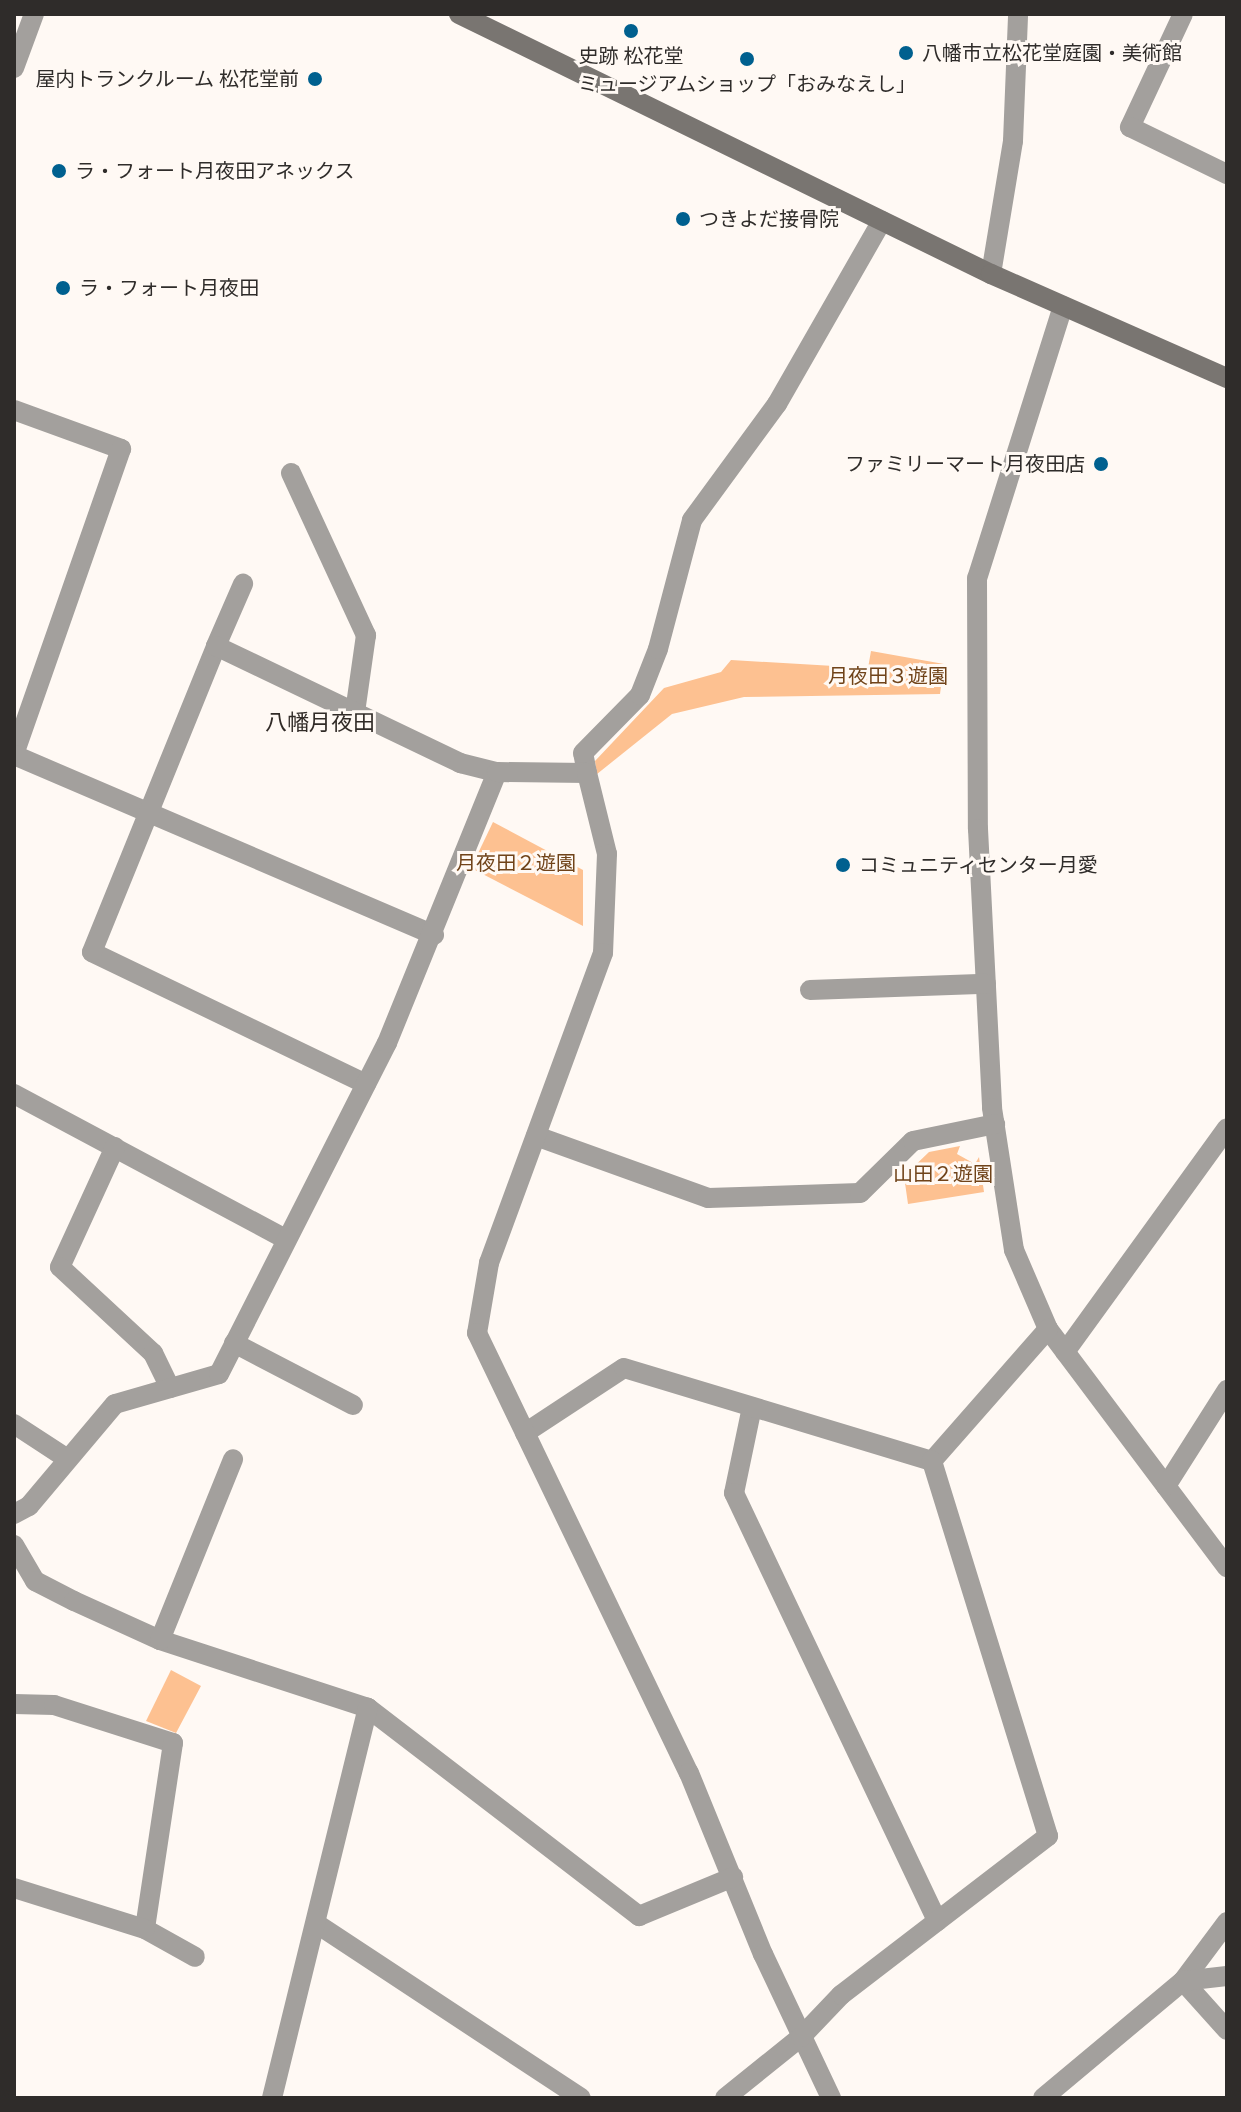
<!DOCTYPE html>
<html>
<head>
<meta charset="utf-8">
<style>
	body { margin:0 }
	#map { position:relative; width:1241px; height:2112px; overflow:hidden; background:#fff9f4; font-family:Figtree,"Noto Sans JP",sans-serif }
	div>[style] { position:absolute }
	.green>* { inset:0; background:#fdc191 }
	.street>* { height:20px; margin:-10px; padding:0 10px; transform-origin:10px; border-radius:10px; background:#a3a09d }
	.secondary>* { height:20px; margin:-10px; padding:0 10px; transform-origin:10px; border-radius:10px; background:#797571 }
	.dots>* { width:22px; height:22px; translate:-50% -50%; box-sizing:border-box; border:4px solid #fff9f4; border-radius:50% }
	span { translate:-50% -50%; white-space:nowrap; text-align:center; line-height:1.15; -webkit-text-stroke:6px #fff9f4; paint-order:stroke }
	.poi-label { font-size:20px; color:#2f2c2a }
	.left { translate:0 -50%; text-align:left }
	.right { translate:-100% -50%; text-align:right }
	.park-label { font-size:20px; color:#704319 }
	.neighbourhood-label { font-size:22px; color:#312b27 }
	.frame { position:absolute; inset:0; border:16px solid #2f2c2a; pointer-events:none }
</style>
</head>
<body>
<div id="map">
	<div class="green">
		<i style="clip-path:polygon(871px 651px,944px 664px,940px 694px,744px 697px,672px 714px,597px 774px,595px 761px,664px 688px,721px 672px,731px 660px,868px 668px)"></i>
		<i style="clip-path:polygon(493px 822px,583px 870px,583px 926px,471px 868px)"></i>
		<i style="clip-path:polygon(960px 1146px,957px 1154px,975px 1164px,979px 1157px,984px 1192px,908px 1204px,904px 1176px,929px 1152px)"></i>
		<i style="clip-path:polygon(171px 1670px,201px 1686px,176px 1733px,146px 1721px)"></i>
	</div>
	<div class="street">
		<i style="left:1183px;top:14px;width:125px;rotate:115.1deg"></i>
		<i style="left:1130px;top:127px;width:108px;rotate:25.9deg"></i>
		<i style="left:14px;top:68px;width:58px;rotate:-69.7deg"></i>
		<i style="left:991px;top:274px;width:135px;rotate:-80.6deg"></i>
		<i style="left:1013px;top:141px;width:127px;rotate:-87.7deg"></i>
		<i style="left:1063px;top:306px;width:285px;rotate:107.5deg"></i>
		<i style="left:977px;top:578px;width:251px;rotate:89.8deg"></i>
		<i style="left:978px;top:829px;width:279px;rotate:87.1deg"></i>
		<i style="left:992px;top:1108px;width:144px;rotate:81.2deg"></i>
		<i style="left:1014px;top:1250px;width:86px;rotate:66.7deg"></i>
		<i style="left:1048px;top:1329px;width:298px;rotate:53.1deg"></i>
		<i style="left:14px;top:410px;width:114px;rotate:20deg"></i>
		<i style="left:121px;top:449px;width:324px;rotate:109.3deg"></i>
		<i style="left:14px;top:755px;width:457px;rotate:23.2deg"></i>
		<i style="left:291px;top:473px;width:179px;rotate:65.2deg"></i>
		<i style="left:366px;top:635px;width:78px;rotate:98.1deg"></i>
		<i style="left:216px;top:646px;width:68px;rotate:-66.5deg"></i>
		<i style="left:587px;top:773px;width:20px;rotate:-101deg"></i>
		<i style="left:583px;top:753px;width:81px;rotate:-45.5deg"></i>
		<i style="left:640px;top:695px;width:49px;rotate:-68.6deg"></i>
		<i style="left:658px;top:649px;width:133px;rotate:-75.2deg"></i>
		<i style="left:692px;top:520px;width:144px;rotate:-53.8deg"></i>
		<i style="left:777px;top:404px;width:211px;rotate:-60.2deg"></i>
		<i style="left:810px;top:990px;width:176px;rotate:-2deg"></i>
		<i style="left:366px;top:1084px;width:304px;rotate:-154.3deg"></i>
		<i style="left:92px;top:952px;width:330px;rotate:-67.9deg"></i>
		<i style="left:216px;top:646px;width:271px;rotate:25.6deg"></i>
		<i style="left:460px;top:763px;width:38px;rotate:14deg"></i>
		<i style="left:14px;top:1094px;width:308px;rotate:28.1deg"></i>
		<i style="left:536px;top:1136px;width:183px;rotate:19.8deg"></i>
		<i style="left:708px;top:1198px;width:152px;rotate:-1.9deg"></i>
		<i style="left:860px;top:1193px;width:74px;rotate:-44.5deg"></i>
		<i style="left:913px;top:1141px;width:84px;rotate:-11.7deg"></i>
		<i style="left:115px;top:1147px;width:132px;rotate:114.6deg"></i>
		<i style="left:60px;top:1267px;width:127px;rotate:42.8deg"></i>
		<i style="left:153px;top:1353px;width:39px;rotate:64deg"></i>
		<i style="left:234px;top:1343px;width:134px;rotate:27.5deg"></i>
		<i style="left:1065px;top:1352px;width:276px;rotate:-54.1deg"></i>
		<i style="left:752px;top:1407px;width:88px;rotate:101.8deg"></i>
		<i style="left:734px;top:1493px;width:474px;rotate:64.6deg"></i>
		<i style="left:14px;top:1424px;width:62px;rotate:33.2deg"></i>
		<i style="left:525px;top:1433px;width:118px;rotate:-33.3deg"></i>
		<i style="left:624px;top:1368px;width:322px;rotate:16.8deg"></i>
		<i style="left:932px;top:1461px;width:176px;rotate:-48.7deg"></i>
		<i style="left:1166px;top:1486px;width:114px;rotate:-57.6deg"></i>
		<i style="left:14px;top:1514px;width:17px;rotate:-28deg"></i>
		<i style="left:29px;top:1506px;width:133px;rotate:-49.9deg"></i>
		<i style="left:115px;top:1404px;width:108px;rotate:-16.1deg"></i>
		<i style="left:219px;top:1374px;width:371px;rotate:-63.1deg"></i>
		<i style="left:387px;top:1043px;width:292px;rotate:-67.9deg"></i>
		<i style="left:497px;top:772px;width:90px;rotate:0.6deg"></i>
		<i style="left:587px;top:773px;width:83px;rotate:76.1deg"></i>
		<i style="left:607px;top:854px;width:99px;rotate:92.3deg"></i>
		<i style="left:603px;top:953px;width:330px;rotate:110.2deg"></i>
		<i style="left:489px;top:1263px;width:71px;rotate:99.7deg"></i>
		<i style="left:477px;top:1333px;width:488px;rotate:64.3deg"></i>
		<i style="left:689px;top:1773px;width:196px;rotate:67.8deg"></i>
		<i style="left:763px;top:1954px;width:159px;rotate:64.7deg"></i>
		<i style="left:14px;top:1545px;width:42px;rotate:59.7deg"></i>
		<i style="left:35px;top:1581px;width:44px;rotate:27.1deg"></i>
		<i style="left:74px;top:1601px;width:94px;rotate:24.4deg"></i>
		<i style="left:160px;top:1640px;width:219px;rotate:18.1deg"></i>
		<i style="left:368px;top:1708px;width:342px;rotate:37.5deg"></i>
		<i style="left:639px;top:1916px;width:102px;rotate:-22.5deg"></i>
		<i style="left:160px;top:1640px;width:195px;rotate:-68deg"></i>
		<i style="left:14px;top:1704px;width:40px;rotate:1.4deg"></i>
		<i style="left:54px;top:1705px;width:125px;rotate:17.7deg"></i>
		<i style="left:173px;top:1743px;width:188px;rotate:98.6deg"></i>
		<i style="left:145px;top:1929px;width:57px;rotate:29.2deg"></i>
		<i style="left:14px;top:1888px;width:137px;rotate:17.4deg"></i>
		<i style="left:1227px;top:1922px;width:74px;rotate:126.7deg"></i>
		<i style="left:1183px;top:1981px;width:66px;rotate:48.1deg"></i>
		<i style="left:317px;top:1924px;width:316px;rotate:33.4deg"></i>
		<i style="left:272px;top:2098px;width:402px;rotate:-76.2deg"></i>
		<i style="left:725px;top:2098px;width:97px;rotate:-38.8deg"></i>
		<i style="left:801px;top:2037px;width:58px;rotate:-46.4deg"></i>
		<i style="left:841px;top:1995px;width:261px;rotate:-37.5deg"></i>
		<i style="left:1048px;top:1836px;width:393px;rotate:-107.2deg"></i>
		<i style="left:1043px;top:2098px;width:182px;rotate:-39.9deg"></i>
		<i style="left:1183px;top:1981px;width:44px;rotate:-6.5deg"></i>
	</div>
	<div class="secondary">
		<i style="left:459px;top:14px;width:592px;rotate:26.05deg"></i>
		<i style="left:991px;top:274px;width:258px;rotate:23.8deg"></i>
	</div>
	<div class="dots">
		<i style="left:631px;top:31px;background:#00608f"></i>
		<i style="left:906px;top:53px;background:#00608f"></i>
		<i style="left:747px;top:59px;background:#00608f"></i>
		<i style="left:315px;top:79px;background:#00608f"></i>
		<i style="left:59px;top:171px;background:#00608f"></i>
		<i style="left:683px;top:219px;background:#00608f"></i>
		<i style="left:63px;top:288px;background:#00608f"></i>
		<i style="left:1101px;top:464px;background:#00608f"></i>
		<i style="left:843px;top:865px;background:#00608f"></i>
	</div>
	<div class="poi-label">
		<span class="left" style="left:922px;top:53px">八幡市立松花堂庭園・美術館</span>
		<span style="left:631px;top:56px">史跡 松花堂</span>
		<span class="right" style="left:299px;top:79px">屋内トランクルーム 松花堂前</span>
		<span style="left:747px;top:84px">ミュージアムショップ「おみなえし」</span>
		<span class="left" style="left:75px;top:171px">ラ・フォート月夜田アネックス</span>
		<span class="left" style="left:699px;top:219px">つきよだ接骨院</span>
		<span class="left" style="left:79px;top:288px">ラ・フォート月夜田</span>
		<span class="right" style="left:1085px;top:464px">ファミリーマート月夜田店</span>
		<span class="left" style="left:859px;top:865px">コミュニティセンター月愛</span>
	</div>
	<div class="park-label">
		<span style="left:888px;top:676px">月夜田３遊園</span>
		<span style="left:516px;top:863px">月夜田２遊園</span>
		<span style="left:943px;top:1174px">山田２遊園</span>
	</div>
	<div class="neighbourhood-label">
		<span style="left:320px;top:723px">八幡月夜田</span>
	</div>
	<div class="frame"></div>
</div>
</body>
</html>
